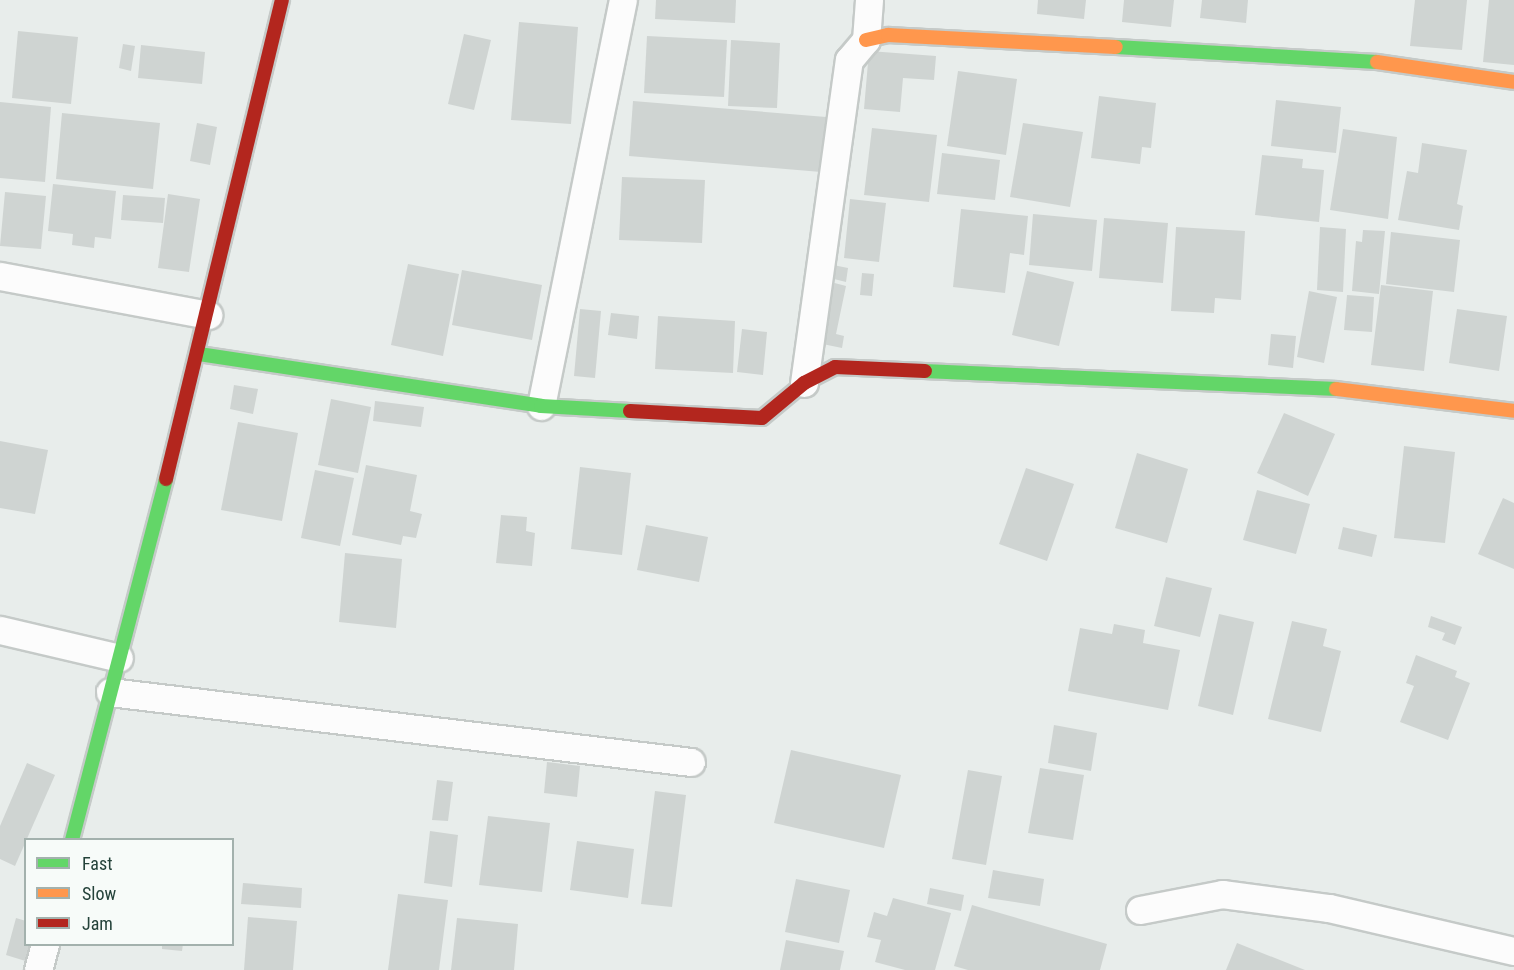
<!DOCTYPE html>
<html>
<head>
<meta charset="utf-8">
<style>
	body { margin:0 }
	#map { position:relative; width:1514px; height:970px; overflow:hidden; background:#e8edeb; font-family:"Roboto Condensed",sans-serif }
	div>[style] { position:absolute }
	.building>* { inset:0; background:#cfd4d2 }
	.roads { filter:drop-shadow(2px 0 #c5cac8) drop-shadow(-2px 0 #c5cac8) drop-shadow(0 2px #c5cac8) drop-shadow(0 -2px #c5cac8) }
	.street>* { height:27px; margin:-13.5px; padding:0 13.5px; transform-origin:13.5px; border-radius:13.5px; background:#fcfcfc }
	.fast>* { height:14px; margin:-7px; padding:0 7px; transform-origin:7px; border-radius:7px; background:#63d668 }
	.slow>* { height:14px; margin:-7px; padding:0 7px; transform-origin:7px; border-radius:7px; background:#ff974d }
	.jam>* { height:14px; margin:-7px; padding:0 7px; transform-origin:7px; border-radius:7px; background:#b3261e }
	span { translate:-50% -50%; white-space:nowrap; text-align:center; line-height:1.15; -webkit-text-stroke:4.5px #f7fbf9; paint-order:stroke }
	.legend { position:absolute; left:24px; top:838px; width:210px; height:108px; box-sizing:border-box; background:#f7fbf9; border:2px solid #a3b1ad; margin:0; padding:8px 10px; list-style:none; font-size:18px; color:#24423a }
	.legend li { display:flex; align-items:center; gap:12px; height:30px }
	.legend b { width:30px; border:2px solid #a3b1ad }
</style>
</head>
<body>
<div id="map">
	<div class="building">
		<i style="clip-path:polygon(656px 0,736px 0,735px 23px,655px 19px)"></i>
		<i style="clip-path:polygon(1038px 0,1086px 0,1084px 19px,1037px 14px)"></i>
		<i style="clip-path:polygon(1124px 0,1174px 0,1171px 27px,1122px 22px)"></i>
		<i style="clip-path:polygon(1202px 0,1248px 0,1246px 23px,1200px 18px)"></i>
		<i style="clip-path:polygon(1415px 0,1467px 0,1462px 50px,1410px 46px)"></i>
		<i style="clip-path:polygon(1489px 0,1514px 0,1514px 65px,1483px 62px)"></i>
		<i style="clip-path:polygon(519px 22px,578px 27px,571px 124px,511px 120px)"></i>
		<i style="clip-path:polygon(18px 31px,78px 37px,71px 104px,12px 98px)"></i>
		<i style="clip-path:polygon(464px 34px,491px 40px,474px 110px,448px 104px)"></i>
		<i style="clip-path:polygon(647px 36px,727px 40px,724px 97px,644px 93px)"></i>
		<i style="clip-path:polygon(731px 40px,780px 43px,777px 108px,728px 106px)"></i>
		<i style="clip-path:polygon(123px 44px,135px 46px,131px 71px,119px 68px)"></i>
		<i style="clip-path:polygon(141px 45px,205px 52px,202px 84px,138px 78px)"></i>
		<i style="clip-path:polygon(869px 51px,936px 56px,934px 80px,903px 78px,900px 112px,864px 109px)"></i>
		<i style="clip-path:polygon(958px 71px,1017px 79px,1006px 155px,947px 146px)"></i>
		<i style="clip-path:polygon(1099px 96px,1156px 103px,1151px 148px,1142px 147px,1140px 164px,1091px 158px)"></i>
		<i style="clip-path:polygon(1276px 100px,1341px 107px,1336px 153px,1271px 146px)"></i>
		<i style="clip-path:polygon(633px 101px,826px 117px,821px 172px,629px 156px)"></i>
		<i style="clip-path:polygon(0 102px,51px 107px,45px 182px,0 178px)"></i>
		<i style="clip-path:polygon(62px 113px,160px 123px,153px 189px,56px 179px)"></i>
		<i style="clip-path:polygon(197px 123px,217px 127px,210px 165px,190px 161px)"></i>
		<i style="clip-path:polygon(1023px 123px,1083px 132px,1070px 207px,1010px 197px)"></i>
		<i style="clip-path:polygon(872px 128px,937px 135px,929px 202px,864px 195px)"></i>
		<i style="clip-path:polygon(1343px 129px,1397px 137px,1388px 219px,1330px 210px)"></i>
		<i style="clip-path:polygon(1422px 143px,1467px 150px,1457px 204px,1463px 206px,1459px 230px,1398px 220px,1407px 171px,1418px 173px)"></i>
		<i style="clip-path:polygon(942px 153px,1000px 160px,995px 200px,937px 194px)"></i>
		<i style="clip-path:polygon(1262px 155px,1303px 159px,1302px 168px,1324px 170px,1319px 222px,1255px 215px)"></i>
		<i style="clip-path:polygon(622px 177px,705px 180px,702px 243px,619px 240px)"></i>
		<i style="clip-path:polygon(53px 184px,116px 191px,111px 239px,95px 237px,94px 248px,72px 245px,73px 234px,48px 231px)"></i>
		<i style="clip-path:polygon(5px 192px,46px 196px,41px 249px,0 246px)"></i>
		<i style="clip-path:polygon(168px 194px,200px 199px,189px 272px,158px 268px)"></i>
		<i style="clip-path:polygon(123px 195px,165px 198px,163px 223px,121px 220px)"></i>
		<i style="clip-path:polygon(850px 199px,886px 203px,879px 262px,844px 258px)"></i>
		<i style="clip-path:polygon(961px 209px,1028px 216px,1024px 255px,1010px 253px,1005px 293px,953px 287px)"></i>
		<i style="clip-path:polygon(1033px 214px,1097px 220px,1092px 271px,1029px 265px)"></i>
		<i style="clip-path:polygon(1104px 218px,1168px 223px,1163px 283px,1099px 278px)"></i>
		<i style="clip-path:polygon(1176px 227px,1245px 231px,1241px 300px,1215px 298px,1214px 313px,1171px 311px)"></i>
		<i style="clip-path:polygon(1320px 227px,1346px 229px,1343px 292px,1317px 290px)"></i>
		<i style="clip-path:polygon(1363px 230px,1385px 231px,1379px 294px,1352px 291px,1356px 241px,1362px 242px)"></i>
		<i style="clip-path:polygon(1391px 232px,1460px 240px,1454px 292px,1386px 284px)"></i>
		<i style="clip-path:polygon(408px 264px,459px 274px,443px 356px,391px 345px)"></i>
		<i style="clip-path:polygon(833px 265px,848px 268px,846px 282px,830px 278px)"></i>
		<i style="clip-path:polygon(462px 270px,542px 285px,532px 340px,452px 325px)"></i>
		<i style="clip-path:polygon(1027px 271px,1074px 282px,1059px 346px,1012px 335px)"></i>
		<i style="clip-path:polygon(862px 273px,874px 274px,872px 296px,860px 295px)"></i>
		<i style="clip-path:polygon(827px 281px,846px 286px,836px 334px,844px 336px,842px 348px,813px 342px)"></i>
		<i style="clip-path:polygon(1381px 285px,1433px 291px,1424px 371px,1371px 365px)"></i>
		<i style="clip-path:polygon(1309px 291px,1337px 297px,1324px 363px,1297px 357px)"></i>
		<i style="clip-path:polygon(1347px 295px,1374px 297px,1372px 332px,1344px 330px)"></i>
		<i style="clip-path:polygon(580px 309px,601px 311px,595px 378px,574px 376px)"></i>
		<i style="clip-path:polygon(1457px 309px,1507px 316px,1499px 371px,1449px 363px)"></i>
		<i style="clip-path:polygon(611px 313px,639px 316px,637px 339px,608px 335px)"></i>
		<i style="clip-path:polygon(658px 316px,735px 321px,733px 373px,655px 369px)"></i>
		<i style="clip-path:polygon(742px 329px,767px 332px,763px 375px,737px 372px)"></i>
		<i style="clip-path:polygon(1271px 334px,1296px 336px,1293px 368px,1268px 365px)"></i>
		<i style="clip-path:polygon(234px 385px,258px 389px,253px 414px,230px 409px)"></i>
		<i style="clip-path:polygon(331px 399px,371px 407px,358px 473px,318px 465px)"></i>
		<i style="clip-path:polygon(375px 401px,424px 407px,421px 427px,373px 421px)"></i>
		<i style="clip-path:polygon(1284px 413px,1335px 434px,1308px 496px,1257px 473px)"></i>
		<i style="clip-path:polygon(238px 422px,298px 433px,282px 521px,221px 510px)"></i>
		<i style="clip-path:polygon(0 441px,48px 450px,35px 514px,0 508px)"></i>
		<i style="clip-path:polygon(1404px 446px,1455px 452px,1445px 543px,1394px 538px)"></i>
		<i style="clip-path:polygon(1137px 453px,1188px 469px,1167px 543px,1115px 528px)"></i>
		<i style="clip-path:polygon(366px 465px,417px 475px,410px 511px,422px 514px,416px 538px,403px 536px,401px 545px,352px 535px)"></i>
		<i style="clip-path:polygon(580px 467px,631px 473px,622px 555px,571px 549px)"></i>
		<i style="clip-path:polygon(1026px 468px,1074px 484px,1047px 561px,999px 544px)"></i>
		<i style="clip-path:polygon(315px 470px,354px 478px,340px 546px,301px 538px)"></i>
		<i style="clip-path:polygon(1257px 490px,1310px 504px,1296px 554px,1243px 540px)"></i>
		<i style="clip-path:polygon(1503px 498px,1514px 503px,1514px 569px,1478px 554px)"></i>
		<i style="clip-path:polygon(501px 515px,527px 517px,526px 531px,535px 533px,532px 566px,496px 563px)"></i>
		<i style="clip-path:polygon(646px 525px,708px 537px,699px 582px,637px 570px)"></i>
		<i style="clip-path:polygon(1343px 527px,1377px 535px,1372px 557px,1338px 549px)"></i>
		<i style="clip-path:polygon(345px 553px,402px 559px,396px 628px,339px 622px)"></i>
		<i style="clip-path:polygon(1166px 577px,1212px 588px,1200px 637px,1154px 626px)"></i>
		<i style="clip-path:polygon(1219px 614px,1254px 622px,1233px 715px,1198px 706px)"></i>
		<i style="clip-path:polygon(1431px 616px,1462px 627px,1455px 645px,1442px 640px,1445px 633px,1428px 627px)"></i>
		<i style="clip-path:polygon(1292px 621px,1327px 629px,1323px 646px,1341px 651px,1321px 732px,1268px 719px)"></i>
		<i style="clip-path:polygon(1114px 624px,1145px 630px,1143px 643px,1180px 650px,1168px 710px,1068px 691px,1080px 628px,1112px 634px)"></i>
		<i style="clip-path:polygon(1416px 655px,1457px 671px,1455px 677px,1470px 683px,1448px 740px,1400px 722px,1414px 686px,1406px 683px)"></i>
		<i style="clip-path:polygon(1054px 725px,1097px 733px,1091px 771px,1048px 763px)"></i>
		<i style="clip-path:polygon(791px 750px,901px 775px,884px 848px,774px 823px)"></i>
		<i style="clip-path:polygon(547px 762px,580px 766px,577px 797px,544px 793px)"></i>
		<i style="clip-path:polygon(27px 763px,55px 775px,15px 866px,0 859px,0 826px)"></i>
		<i style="clip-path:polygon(1040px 768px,1084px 775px,1073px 840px,1028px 833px)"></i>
		<i style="clip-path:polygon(968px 770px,1002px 776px,986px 865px,952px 859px)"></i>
		<i style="clip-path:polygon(437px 780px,453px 782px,448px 821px,432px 820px)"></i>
		<i style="clip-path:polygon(655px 791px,686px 795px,672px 907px,641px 904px)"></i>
		<i style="clip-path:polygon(488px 816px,550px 823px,542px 892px,479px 885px)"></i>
		<i style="clip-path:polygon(430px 831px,458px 835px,452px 887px,424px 883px)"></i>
		<i style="clip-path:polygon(577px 841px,634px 849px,628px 898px,570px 890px)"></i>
		<i style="clip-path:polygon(993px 870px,1044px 879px,1040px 906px,988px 898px)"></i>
		<i style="clip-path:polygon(796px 879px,850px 890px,839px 943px,785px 932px)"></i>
		<i style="clip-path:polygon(243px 883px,302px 888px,301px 908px,241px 904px)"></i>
		<i style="clip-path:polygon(930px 888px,964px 895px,961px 911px,927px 904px)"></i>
		<i style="clip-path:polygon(398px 894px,448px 900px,439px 970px,388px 970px)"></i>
		<i style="clip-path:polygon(893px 898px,951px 913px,935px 970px,905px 970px,875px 962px,881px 940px,867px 937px,874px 912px,887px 916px)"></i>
		<i style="clip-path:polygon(972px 905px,1107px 944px,1100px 970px,968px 970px,954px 966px)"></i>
		<i style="clip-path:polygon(248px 917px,297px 921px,293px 970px,244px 970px)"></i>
		<i style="clip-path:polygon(16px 918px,26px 921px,26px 944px,38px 944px,32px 963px,6px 955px)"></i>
		<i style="clip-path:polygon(457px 918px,518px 924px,514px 970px,451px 970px)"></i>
		<i style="clip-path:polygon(786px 940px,844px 951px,840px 970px,780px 970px)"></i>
		<i style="clip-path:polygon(1237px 943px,1305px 970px,1226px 970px)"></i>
		<i style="clip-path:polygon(162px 944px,183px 944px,182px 951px,162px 949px)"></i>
	</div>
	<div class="roads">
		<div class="street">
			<i style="left:0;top:276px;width:212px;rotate:10.6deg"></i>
			<i style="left:804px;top:383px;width:326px;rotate:-82.1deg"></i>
			<i style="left:849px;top:60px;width:26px;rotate:-50deg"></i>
			<i style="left:866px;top:40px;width:40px;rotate:-85.7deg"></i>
			<i style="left:541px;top:406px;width:414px;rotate:-78.6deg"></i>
			<i style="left:0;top:630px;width:122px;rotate:13.2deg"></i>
			<i style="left:110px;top:692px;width:585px;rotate:6.87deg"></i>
			<i style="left:1140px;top:910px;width:84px;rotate:-11deg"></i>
			<i style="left:1222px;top:894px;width:108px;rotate:7.5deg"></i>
			<i style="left:1329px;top:908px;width:190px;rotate:13.1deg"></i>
			<i style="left:38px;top:970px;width:27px;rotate:-75deg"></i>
		</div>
		<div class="fast">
			<i style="left:1116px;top:47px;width:261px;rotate:3.3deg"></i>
			<i style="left:199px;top:354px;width:346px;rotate:8.6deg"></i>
			<i style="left:541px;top:406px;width:89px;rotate:3.2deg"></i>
			<i style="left:925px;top:371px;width:411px;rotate:2.5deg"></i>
			<i style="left:72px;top:840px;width:373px;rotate:-75.4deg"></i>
		</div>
		<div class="slow">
			<i style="left:866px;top:40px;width:23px;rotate:-13deg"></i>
			<i style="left:888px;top:35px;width:228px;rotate:3deg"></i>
			<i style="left:1377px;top:62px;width:138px;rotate:8.3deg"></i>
			<i style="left:1336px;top:389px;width:179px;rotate:7deg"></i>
		</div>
		<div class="jam">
			<i style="left:630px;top:411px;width:132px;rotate:3deg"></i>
			<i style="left:762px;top:418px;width:55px;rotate:-39.8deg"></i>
			<i style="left:804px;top:383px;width:35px;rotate:-27deg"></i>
			<i style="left:835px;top:367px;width:90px;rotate:2.5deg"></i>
			<i style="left:166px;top:479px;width:493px;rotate:-76.4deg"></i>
		</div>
	</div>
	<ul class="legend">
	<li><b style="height:8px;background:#63d668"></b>Fast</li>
	<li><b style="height:8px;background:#ff974d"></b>Slow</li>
	<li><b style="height:8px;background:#b3261e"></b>Jam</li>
	</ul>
</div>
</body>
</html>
